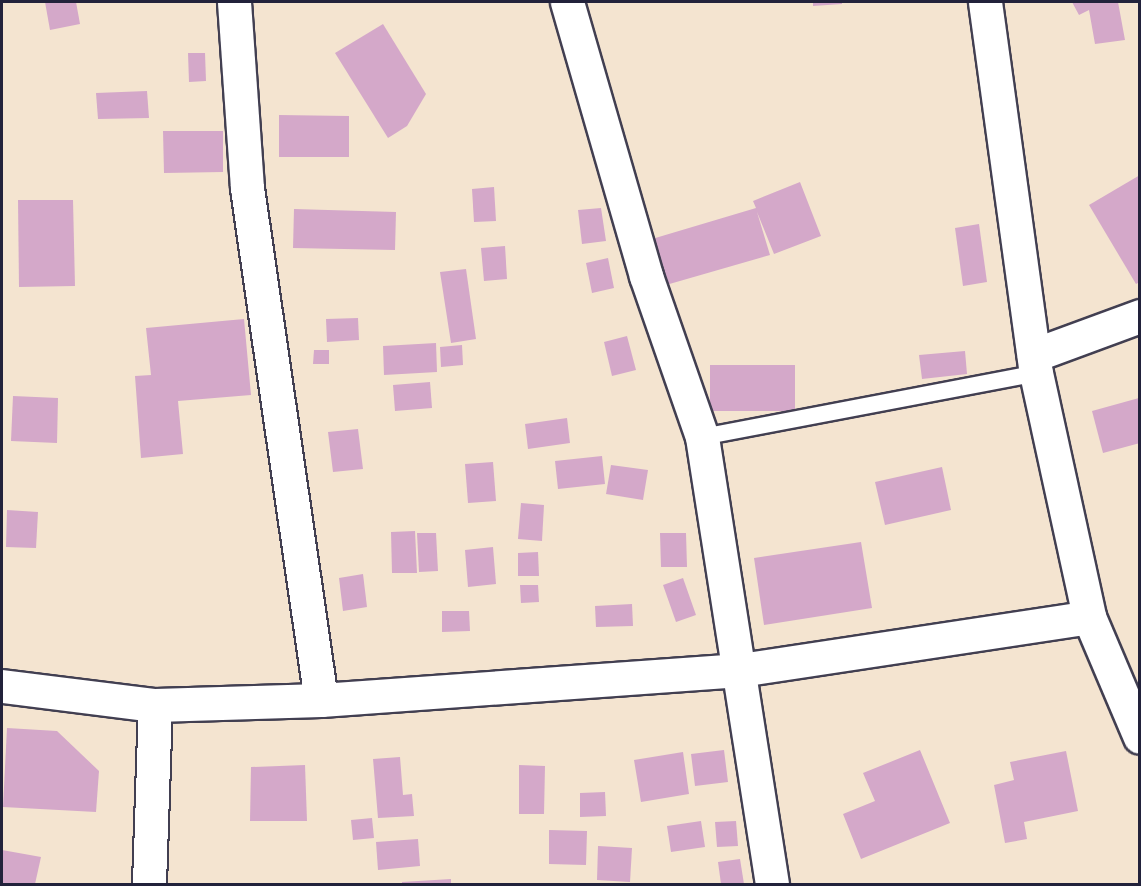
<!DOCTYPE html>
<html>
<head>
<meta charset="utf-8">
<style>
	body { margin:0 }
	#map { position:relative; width:1141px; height:886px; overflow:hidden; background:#f4e4d0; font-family:"Comic Neue",sans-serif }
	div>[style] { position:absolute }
	.building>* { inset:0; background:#d4a8c9 }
	.roads { filter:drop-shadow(2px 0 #423f51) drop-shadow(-2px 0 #423f51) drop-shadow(0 2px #423f51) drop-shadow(0 -2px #423f51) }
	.lane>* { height:16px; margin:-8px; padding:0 8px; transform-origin:8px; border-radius:8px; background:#fff }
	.street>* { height:33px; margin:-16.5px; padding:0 16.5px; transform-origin:16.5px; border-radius:16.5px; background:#fff }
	span { translate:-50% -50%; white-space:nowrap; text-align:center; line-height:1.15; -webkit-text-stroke:6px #f6f6f2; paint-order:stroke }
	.frame { position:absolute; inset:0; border:3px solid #22223b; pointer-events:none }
</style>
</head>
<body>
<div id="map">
	<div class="building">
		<i style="clip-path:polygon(45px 2px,76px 2px,80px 24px,50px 30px)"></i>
		<i style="clip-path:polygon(813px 2px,842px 2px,842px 4px,813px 6px)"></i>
		<i style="clip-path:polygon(1072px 2px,1118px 2px,1125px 40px,1095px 44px,1089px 10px,1079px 15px)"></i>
		<i style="clip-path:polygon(383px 24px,426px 94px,407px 126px,388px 138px,335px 53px)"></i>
		<i style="clip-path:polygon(188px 53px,205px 53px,206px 81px,189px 82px)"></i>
		<i style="clip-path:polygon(147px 91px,149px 118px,98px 119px,96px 93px)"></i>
		<i style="clip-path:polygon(279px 115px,349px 116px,349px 157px,279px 157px)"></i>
		<i style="clip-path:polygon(163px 131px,223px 131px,223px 172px,164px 173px)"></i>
		<i style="clip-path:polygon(1140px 175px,1140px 282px,1136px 284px,1089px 205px)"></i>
		<i style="clip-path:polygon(800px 182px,821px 236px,774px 254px,757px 212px,770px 255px,666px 285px,652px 239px,756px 208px,753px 201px)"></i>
		<i style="clip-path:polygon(494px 187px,496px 221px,474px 222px,472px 189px)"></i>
		<i style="clip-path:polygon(18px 200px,73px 200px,75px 286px,19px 287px)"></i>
		<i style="clip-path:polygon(601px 208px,606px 241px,582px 244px,578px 210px)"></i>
		<i style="clip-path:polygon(294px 209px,396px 212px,395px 250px,293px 248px)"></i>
		<i style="clip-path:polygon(979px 224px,987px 282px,963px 286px,955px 228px)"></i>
		<i style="clip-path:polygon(505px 246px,507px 279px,484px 281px,481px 248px)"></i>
		<i style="clip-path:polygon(608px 258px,614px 288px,592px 293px,586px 263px)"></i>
		<i style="clip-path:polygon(466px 269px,476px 339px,451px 343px,440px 272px)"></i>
		<i style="clip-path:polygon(358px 318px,359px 340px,327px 342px,326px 319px)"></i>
		<i style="clip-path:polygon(244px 319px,251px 395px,178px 401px,183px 454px,141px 458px,135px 376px,151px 375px,146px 328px)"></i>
		<i style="clip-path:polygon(627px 336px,636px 370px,612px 376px,604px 342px)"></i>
		<i style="clip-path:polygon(436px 343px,437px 372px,384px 375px,383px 346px)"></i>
		<i style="clip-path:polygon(462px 345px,463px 365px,441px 367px,440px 347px)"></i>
		<i style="clip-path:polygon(314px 350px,329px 350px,329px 364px,313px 364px)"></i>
		<i style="clip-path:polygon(965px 351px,967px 374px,922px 379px,919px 355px)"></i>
		<i style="clip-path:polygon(710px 365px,795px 365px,795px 411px,710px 411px)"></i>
		<i style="clip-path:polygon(430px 382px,432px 408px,395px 411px,393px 385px)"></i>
		<i style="clip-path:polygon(13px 396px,58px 398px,57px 443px,11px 441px)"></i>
		<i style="clip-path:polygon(1139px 398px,1140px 443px,1103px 453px,1092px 411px)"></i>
		<i style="clip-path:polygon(567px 418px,570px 443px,528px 449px,525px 424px)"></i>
		<i style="clip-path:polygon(358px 429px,363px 469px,333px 472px,328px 432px)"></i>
		<i style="clip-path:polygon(602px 456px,605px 484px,558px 489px,555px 461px)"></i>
		<i style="clip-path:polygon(493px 462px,496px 501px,468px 503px,465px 464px)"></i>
		<i style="clip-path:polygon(611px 465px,648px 470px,643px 500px,606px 494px)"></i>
		<i style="clip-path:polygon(942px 467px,951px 510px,885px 525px,875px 482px)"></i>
		<i style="clip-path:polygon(521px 503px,544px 505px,542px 541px,518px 539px)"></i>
		<i style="clip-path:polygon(7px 510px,38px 512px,36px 548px,6px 547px)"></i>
		<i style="clip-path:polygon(415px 531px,417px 573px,392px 573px,391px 532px)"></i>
		<i style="clip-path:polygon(417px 533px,436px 533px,438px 571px,419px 572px)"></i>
		<i style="clip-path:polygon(660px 533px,686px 533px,687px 567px,661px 567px)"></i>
		<i style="clip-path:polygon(861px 542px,872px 608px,764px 625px,754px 558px)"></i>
		<i style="clip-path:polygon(493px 547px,496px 584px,468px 587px,465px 550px)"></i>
		<i style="clip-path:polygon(538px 552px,539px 576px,518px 576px,518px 553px)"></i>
		<i style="clip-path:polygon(363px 574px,367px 607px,343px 611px,339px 578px)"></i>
		<i style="clip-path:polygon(683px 578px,696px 615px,676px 622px,663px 585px)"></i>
		<i style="clip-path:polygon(520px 585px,538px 585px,539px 602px,521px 603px)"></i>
		<i style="clip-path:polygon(632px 604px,633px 626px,596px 627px,595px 606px)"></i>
		<i style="clip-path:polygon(442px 611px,469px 611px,470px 631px,442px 632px)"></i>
		<i style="clip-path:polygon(7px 728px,57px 731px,99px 771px,96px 812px,3px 807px)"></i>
		<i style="clip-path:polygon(724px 750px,728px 782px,695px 786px,691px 754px)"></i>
		<i style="clip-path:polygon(920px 750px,950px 823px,861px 859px,843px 814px,875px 801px,863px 773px)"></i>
		<i style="clip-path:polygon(1066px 751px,1078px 811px,1024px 822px,1027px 839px,1005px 843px,994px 785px,1014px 780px,1010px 762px)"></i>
		<i style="clip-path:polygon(683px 752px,689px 794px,641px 802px,634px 760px)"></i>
		<i style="clip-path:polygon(400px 757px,403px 795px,412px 794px,414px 816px,378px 818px,373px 759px)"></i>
		<i style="clip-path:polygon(305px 765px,307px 821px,250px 821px,251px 767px)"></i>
		<i style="clip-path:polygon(519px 765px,545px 766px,544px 814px,519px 814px)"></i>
		<i style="clip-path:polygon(605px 792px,606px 816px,580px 817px,580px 793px)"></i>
		<i style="clip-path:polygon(372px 818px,374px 838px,353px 840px,351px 820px)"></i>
		<i style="clip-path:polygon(701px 821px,705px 847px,671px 852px,667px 826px)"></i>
		<i style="clip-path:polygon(736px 821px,738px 846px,717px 847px,715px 822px)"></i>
		<i style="clip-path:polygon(549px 830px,587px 831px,586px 865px,549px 864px)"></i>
		<i style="clip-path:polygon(418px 839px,420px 866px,378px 870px,376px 842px)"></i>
		<i style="clip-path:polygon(598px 846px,632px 848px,630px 882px,597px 880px)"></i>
		<i style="clip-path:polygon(2px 850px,41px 857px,35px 884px,2px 884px)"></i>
		<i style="clip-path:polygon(740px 859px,744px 884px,721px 884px,718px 862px)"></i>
		<i style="clip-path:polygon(451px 879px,451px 884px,402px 884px,402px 882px)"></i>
	</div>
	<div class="roads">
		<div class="lane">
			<i style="left:702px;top:437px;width:340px;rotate:-10.8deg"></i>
		</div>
		<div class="street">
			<i style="left:234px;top:2px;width:186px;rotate:86deg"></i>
			<i style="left:247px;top:188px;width:517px;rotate:81.78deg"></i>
			<i style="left:567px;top:2px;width:285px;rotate:73.9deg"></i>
			<i style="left:646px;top:276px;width:170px;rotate:70.8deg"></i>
			<i style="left:702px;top:437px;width:452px;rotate:81.1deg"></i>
			<i style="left:985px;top:2px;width:374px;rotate:82.2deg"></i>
			<i style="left:1036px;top:373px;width:250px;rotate:77.7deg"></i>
			<i style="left:1089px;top:617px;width:130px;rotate:67deg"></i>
			<i style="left:1034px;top:355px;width:113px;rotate:-20.2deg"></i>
			<i style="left:2px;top:686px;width:154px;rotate:7.1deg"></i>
			<i style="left:155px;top:705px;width:166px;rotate:-1.7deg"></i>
			<i style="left:321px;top:700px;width:420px;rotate:-4.1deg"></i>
			<i style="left:740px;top:670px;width:353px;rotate:-8.6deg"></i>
			<i style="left:149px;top:884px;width:179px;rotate:-88.1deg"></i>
		</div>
	</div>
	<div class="frame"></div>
</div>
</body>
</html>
